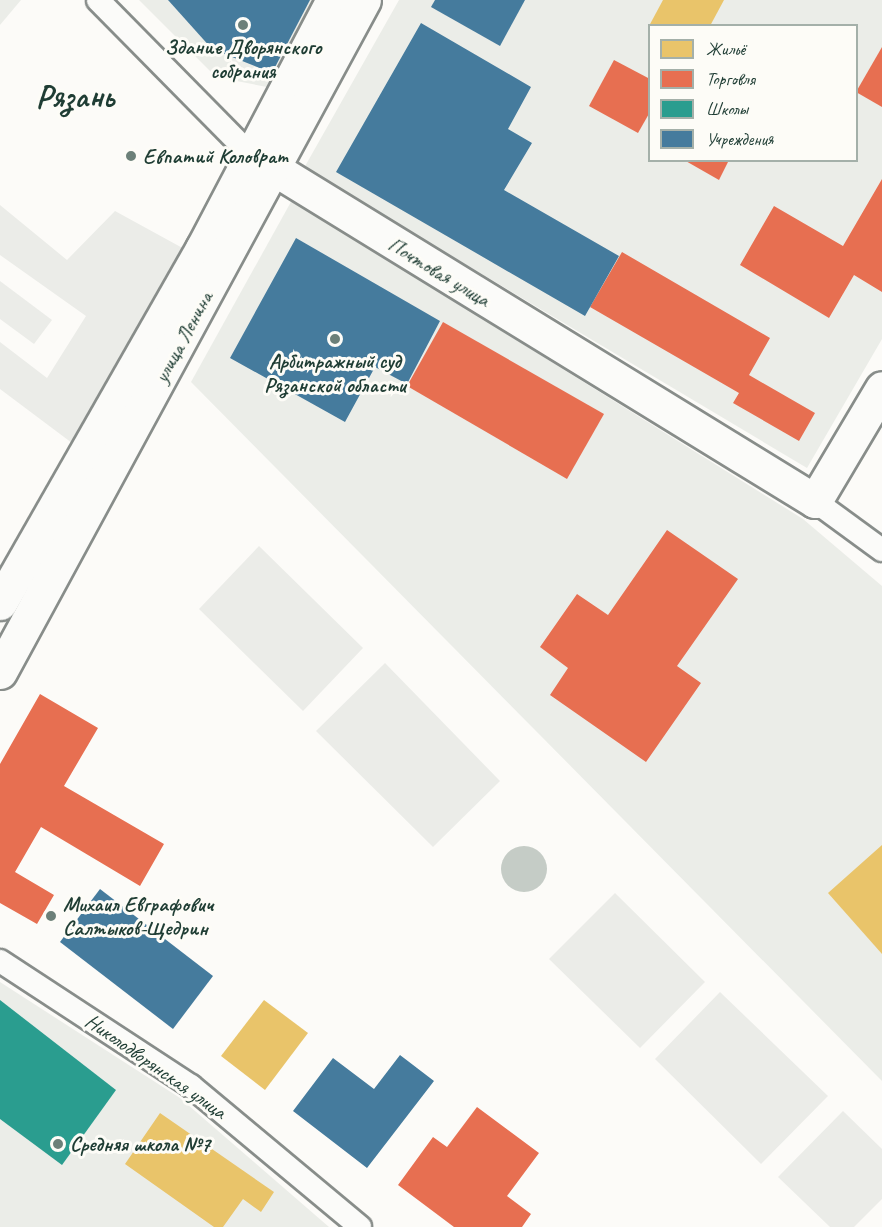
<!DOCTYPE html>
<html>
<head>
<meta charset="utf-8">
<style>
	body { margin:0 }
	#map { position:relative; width:882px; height:1227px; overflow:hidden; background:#fcfbf8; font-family:Caveat,sans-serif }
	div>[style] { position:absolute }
	.built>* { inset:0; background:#ebede8 }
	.green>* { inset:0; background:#ebece8 }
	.water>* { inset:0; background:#c5ccc6 }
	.round { border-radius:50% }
	.homes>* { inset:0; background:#e9c46a }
	.shops>* { inset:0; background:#e76f51 }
	.schools>* { inset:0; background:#2a9d8f }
	.public>* { inset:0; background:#457b9d }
	.roads { filter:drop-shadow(2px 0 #888d8a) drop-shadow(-2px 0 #888d8a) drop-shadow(0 2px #888d8a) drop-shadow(0 -2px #888d8a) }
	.street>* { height:22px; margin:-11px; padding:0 11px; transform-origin:11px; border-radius:11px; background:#fbfbf9 }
	.secondary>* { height:33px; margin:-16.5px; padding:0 16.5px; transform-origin:16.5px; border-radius:16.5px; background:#fbfbf9 }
	.primary>* { height:33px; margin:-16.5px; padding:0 16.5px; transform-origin:16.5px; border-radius:16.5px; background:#fbfbf9 }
	.dots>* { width:16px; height:16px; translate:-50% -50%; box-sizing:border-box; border:3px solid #fdfcf7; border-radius:50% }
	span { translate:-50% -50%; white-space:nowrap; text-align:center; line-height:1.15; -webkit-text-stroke:6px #fdfcf7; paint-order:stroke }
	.poi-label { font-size:21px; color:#1f3d34; font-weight:700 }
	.left { translate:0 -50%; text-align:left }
	.street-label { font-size:21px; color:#1f3d34 }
	.town-label { font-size:33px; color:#1f3d34; font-weight:700 }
	.legend { position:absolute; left:648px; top:24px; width:210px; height:138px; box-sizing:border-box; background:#fdfcf7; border:2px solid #a4b0a9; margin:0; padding:8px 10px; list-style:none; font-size:18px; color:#1f3d34 }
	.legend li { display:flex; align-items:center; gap:12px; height:30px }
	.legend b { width:30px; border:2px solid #a4b0a9 }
</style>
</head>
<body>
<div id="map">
	<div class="built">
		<i style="clip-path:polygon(0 0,21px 0,0 25px)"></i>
		<i style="clip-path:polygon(139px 0,318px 0,272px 88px,216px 77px)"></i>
		<i style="clip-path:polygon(evenodd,399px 0,882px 0,882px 339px,807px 468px,304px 168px,399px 0,650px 26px,856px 26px,856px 160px,650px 160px,650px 26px)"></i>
		<i style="clip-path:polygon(292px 200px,803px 519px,882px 586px,882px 1081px,191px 382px)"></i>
		<i style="clip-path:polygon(0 982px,180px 1098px,329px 1227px,0 1227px)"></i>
	</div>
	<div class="green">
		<i style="clip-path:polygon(0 205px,67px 260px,115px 211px,188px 251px,76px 446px,0 389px,0 342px,47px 378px,86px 316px,0 255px)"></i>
		<i style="clip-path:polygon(0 281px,52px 320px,34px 344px,0 319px)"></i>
		<i style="clip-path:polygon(259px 546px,363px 648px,303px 711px,199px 609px)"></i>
		<i style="clip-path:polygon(385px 663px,500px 781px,433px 847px,316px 731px)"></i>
		<i style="clip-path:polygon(615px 893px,705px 982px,640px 1048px,549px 959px)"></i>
		<i style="clip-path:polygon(720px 992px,828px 1096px,761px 1164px,655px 1059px)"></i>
		<i style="clip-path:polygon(843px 1111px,882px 1149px,882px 1199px,854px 1227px,830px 1227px,778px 1177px)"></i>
	</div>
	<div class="water">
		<i class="round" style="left:501px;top:846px;width:46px;height:46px"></i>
	</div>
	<div class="homes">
		<i style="clip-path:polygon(663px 0,724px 0,710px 26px,649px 26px)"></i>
		<i style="clip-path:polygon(882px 845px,882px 954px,828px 893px)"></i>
		<i style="clip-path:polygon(264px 1000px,308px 1033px,265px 1090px,221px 1056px)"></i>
		<i style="clip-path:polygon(160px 1113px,274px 1192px,261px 1212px,243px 1199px,223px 1227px,214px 1227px,125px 1164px)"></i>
	</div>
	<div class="shops">
		<i style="clip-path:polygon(882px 47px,882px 107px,856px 92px)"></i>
		<i style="clip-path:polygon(614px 60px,650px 79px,650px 112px,638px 133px,589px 106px)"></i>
		<i style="clip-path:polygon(684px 160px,729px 160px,719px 180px)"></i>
		<i style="clip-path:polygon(882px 179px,882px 292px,854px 275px,829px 318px,740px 265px,774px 206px,843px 246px)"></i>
		<i style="clip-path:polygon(622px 252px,770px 338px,749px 375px,815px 413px,799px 441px,733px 403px,739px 393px,590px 307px)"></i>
		<i style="clip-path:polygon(443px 322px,604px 414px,567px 479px,407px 386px)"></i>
		<i style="clip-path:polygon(667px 530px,738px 579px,677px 666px,701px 683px,646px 762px,550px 695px,568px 668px,540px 647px,577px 594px,608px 615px)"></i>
		<i style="clip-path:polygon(40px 694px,98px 728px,64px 786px,164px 844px,140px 886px,41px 827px,15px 872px,54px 895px,37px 924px,0 903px,0 764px)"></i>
		<i style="clip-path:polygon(477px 1107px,539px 1153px,507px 1196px,531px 1214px,522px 1227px,454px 1227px,398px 1185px,433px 1137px,447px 1147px)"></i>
	</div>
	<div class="schools">
		<i style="clip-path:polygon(0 1000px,116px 1090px,62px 1165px,0 1119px)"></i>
	</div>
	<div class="public">
		<i style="clip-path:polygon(168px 0,310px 0,272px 73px,212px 49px)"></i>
		<i style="clip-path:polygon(435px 0,525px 0,500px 46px,431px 7px)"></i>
		<i style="clip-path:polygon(421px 23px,531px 87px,508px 129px,532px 143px,504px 190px,619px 256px,585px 316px,336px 172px)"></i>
		<i style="clip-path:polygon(296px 238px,440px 321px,407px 384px,375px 367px,345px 422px,230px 358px)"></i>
		<i style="clip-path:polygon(100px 889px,213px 976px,173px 1029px,60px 942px)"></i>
		<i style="clip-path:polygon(400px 1055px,434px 1081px,367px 1168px,293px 1111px,333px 1058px,374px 1089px)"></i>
	</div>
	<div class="roads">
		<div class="street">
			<i style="left:98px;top:0;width:216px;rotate:45.4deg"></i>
			<i style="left:815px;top:501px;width:83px;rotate:36.2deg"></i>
			<i style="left:0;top:961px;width:228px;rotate:33.2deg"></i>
			<i style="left:191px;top:1086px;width:220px;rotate:39.8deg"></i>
		</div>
		<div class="secondary">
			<i style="left:250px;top:154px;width:663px;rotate:31.56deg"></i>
			<i style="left:815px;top:501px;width:131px;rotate:-59.3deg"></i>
		</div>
		<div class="primary">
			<i style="left:0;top:603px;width:408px;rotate:-60.3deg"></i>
			<i style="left:202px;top:249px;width:281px;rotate:-62.3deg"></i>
			<i style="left:0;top:672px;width:764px;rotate:-61.56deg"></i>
		</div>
	</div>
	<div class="dots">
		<i style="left:243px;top:25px;background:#6c8079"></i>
		<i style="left:131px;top:156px;background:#6c8079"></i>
		<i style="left:335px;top:339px;background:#6c8079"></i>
		<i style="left:51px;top:916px;background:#6c8079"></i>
		<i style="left:58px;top:1144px;background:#6c8079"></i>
	</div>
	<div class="poi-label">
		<span style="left:243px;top:59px">Здание Дворянского<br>собрания</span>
		<span class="left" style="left:143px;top:156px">Евпатий Коловрат</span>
		<span style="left:335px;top:373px">Арбитражный суд<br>Рязанской области</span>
		<span class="left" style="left:63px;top:916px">Михаил Евграфович<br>Салтыков-Щедрин</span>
		<span class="left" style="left:70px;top:1144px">Средняя школа №7</span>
	</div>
	<div class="street-label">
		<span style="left:439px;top:272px;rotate:31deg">Почтовая улица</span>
		<span style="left:183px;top:337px;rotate:-62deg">улица Ленина</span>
		<span style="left:156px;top:1066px;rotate:35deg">Николодворянская улица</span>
	</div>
	<div class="town-label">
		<span style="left:75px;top:97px">Рязань</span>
	</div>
	<ul class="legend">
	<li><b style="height:16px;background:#e9c46a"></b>Жильё</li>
	<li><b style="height:16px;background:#e76f51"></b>Торговля</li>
	<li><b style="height:16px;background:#2a9d8f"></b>Школы</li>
	<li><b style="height:16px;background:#457b9d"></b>Учреждения</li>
	</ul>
</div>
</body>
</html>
